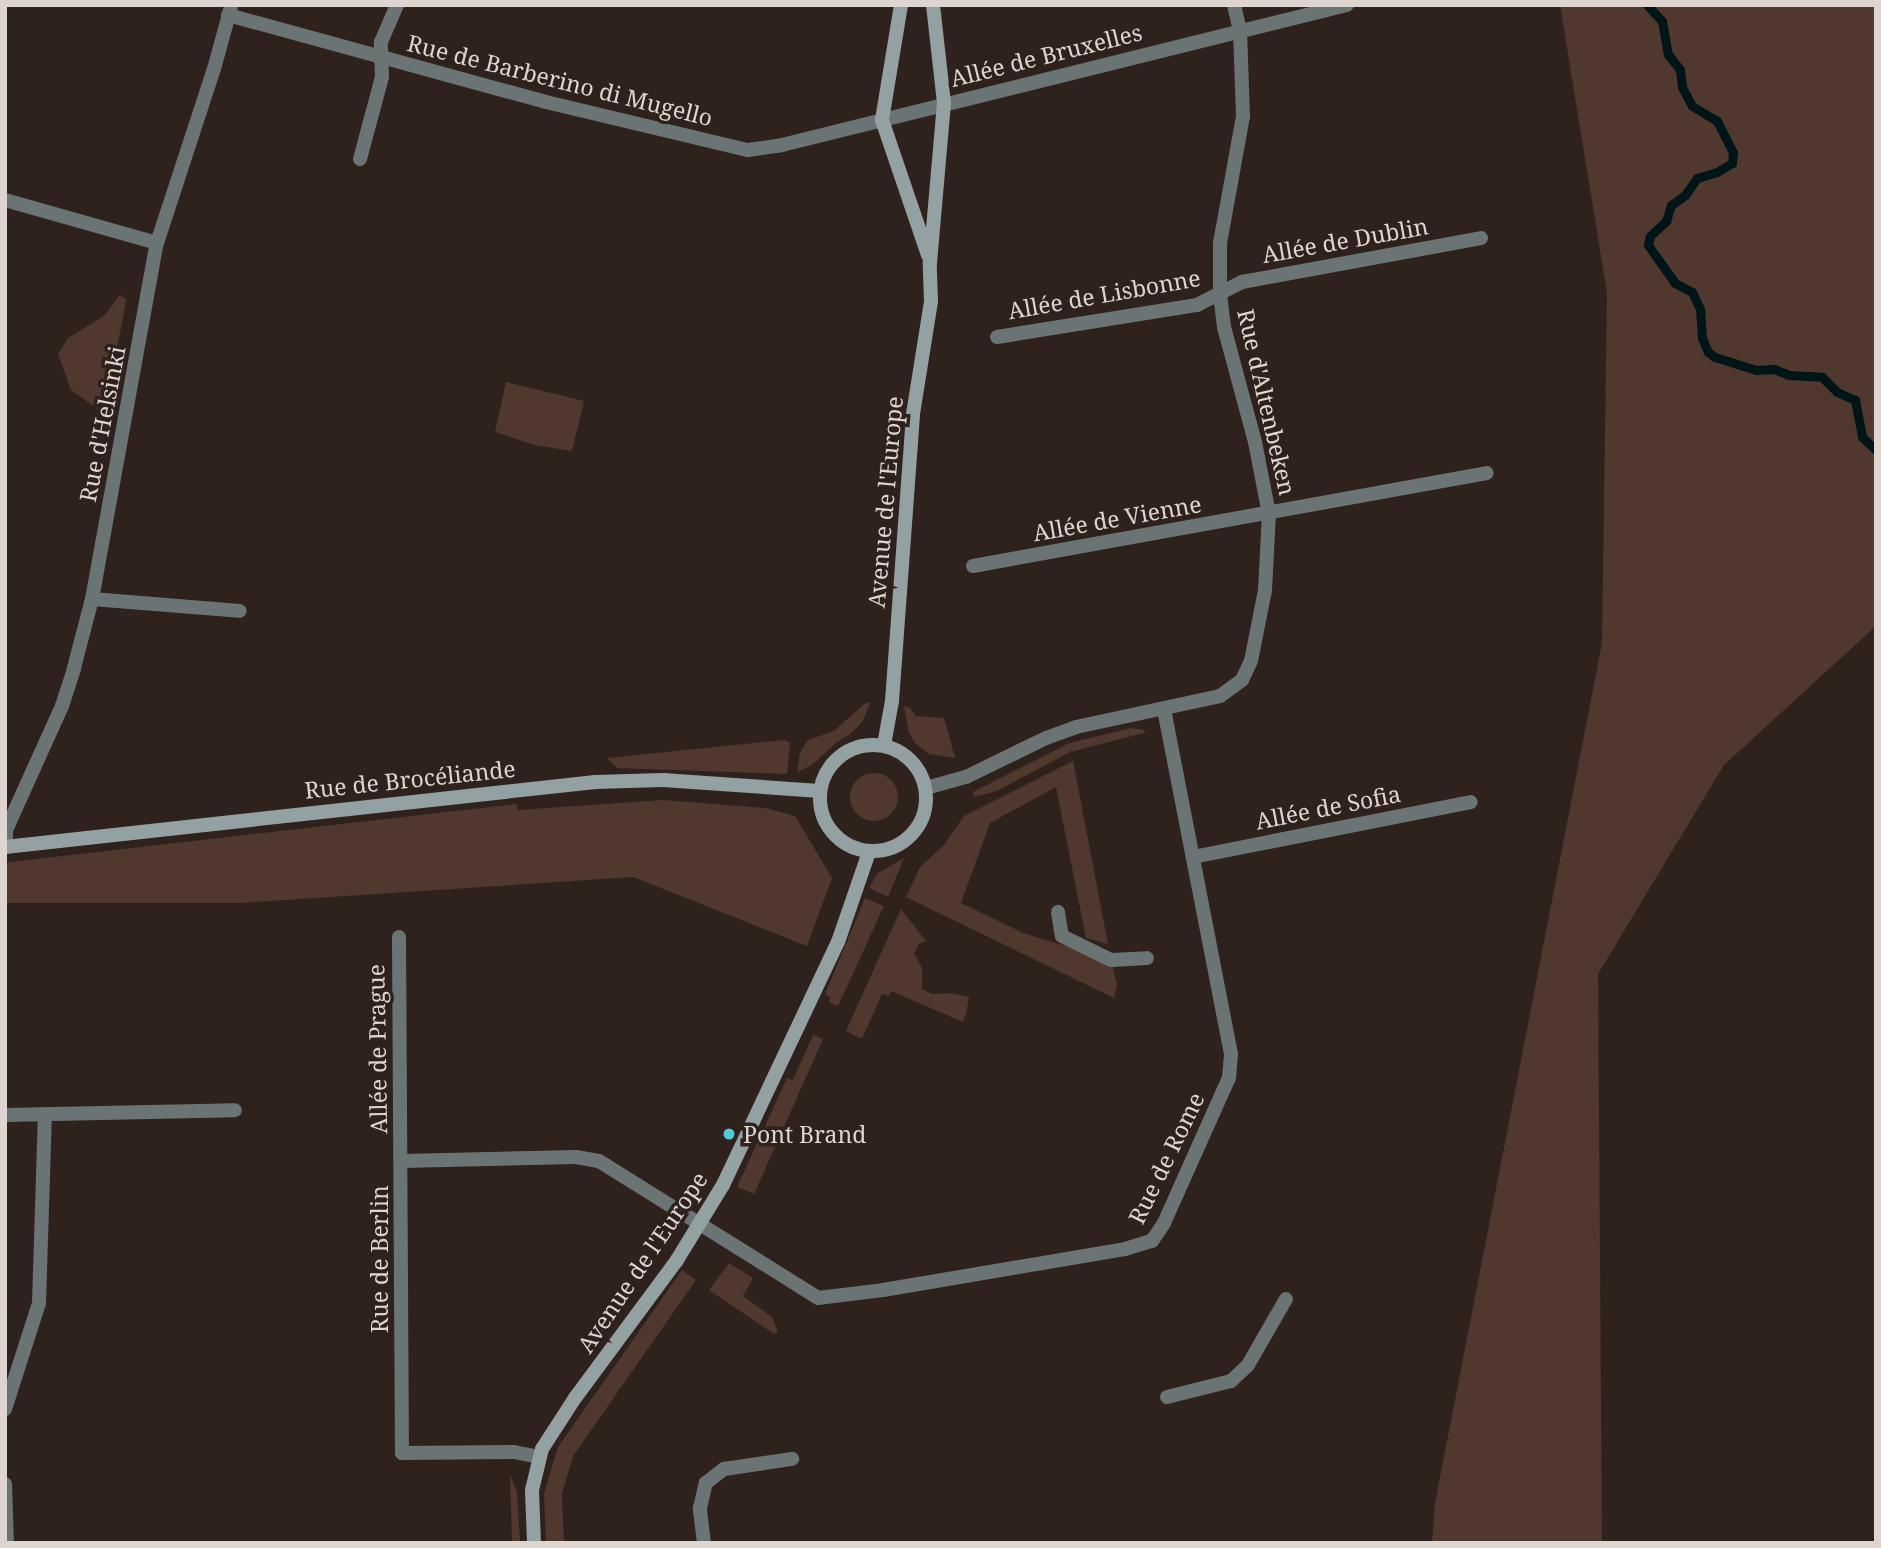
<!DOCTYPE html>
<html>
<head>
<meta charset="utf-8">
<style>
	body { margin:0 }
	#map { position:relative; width:1881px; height:1548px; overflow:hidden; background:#2f211c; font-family:"Noto Serif",serif }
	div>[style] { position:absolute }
	.green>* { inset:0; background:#50382f }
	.round { border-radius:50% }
	.stream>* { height:9px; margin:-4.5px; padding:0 4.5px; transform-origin:4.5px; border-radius:4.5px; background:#001518 }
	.street>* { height:14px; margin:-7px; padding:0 7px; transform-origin:7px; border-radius:7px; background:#6b7475 }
	.secondary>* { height:14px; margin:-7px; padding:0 7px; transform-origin:7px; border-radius:7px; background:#93a1a2 }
	.secondary>.ring { margin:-7px; padding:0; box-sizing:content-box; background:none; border:14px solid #93a1a2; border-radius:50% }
	.dots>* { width:19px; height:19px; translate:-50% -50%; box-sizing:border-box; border:4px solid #2f211c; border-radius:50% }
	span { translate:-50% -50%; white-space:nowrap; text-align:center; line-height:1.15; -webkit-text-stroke:7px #2f211c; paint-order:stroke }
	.street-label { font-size:23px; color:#ded5d1 }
	.poi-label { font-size:23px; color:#ded5d1 }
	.left { translate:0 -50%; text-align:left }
	.frame { position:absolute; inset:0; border:7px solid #ded5d1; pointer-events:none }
</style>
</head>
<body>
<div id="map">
	<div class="green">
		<i style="clip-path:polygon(1560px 5px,1876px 5px,1876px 626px,1724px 765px,1598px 974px,1602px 1543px,1432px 1543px,1435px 1503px,1602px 643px,1607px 293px)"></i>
		<i style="clip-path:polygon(120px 295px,126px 299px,124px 312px,105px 412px,102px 412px,71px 390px,58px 354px,68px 338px,104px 316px)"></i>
		<i style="clip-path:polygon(506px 382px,584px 401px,572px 451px,534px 445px,495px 432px)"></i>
		<i style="clip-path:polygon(871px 702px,862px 722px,853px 732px,836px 743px,812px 765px,797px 772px,800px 753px,808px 740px,834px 731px,864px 704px)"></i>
		<i style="clip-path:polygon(904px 706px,910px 708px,916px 716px,944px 718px,955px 758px,929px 754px,915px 743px,909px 733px)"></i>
		<i style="clip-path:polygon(1131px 728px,1145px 730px,1144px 733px,1070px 752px,997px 791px,974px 797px,973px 792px,1069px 743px)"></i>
		<i style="clip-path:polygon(785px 740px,790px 743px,787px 774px,617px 768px,607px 758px)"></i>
		<i style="clip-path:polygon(1073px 761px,1108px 944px,1086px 938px,1056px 787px,990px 823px,961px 903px,1023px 933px,1111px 960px,1117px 985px,1114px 998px,906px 897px,920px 867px,943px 846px,964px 816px)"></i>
		<i class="round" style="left:850px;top:773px;width:48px;height:48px"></i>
		<i style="clip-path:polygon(663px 800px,765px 808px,795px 816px,832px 878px,807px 946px,633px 877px,240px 903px,5px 903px,5px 863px,10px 862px,516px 804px,518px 810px)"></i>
		<i style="clip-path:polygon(904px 858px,888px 897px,869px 888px,878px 873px)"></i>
		<i style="clip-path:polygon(865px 898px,884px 906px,838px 1006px,829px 1002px,830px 997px,825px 994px)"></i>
		<i style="clip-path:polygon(901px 909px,926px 941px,919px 944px,914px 953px,922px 968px,922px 989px,932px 994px,950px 993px,969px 997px,966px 1014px,963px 1022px,891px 991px,889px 996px,882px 994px,862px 1039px,846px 1031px)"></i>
		<i style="clip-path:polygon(813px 1035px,823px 1039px,754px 1194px,737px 1187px,787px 1078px,793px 1080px)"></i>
		<i style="clip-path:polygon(729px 1263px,753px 1278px,743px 1296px,772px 1317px,778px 1332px,774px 1334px,709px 1290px)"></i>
		<i style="clip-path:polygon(682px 1270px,696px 1280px,573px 1456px,562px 1494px,564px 1543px,546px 1543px,544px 1493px,558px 1447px)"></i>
		<i style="clip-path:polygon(510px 1475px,517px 1492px,520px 1543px,512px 1543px)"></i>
	</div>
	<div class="stream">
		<i style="left:1647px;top:5px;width:22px;rotate:47deg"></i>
		<i style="left:1662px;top:21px;width:34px;rotate:80deg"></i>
		<i style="left:1668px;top:54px;width:20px;rotate:53deg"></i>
		<i style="left:1680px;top:70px;width:17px;rotate:83deg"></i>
		<i style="left:1682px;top:87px;width:21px;rotate:62deg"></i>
		<i style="left:1692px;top:106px;width:29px;rotate:31deg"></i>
		<i style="left:1717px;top:121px;width:35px;rotate:63deg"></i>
		<i style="left:1733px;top:152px;width:11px;rotate:95deg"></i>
		<i style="left:1732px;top:163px;width:17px;rotate:149deg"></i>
		<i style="left:1717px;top:172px;width:21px;rotate:163deg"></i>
		<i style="left:1697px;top:178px;width:21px;rotate:125deg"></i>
		<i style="left:1685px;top:195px;width:17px;rotate:144deg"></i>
		<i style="left:1671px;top:205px;width:17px;rotate:107deg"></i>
		<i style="left:1666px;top:221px;width:22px;rotate:137deg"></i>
		<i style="left:1650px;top:236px;width:9px;rotate:103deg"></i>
		<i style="left:1648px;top:245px;width:47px;rotate:54.6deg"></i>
		<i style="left:1675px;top:283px;width:19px;rotate:28deg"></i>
		<i style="left:1692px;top:292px;width:19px;rotate:65deg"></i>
		<i style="left:1700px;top:309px;width:29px;rotate:86deg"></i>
		<i style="left:1702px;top:338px;width:15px;rotate:67deg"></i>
		<i style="left:1708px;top:352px;width:9px;rotate:36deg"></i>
		<i style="left:1715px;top:357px;width:43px;rotate:17.6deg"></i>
		<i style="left:1756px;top:370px;width:18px;rotate:-3deg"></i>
		<i style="left:1774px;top:369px;width:16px;rotate:22deg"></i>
		<i style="left:1789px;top:375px;width:33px;rotate:3deg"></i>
		<i style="left:1822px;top:377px;width:21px;rotate:45deg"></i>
		<i style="left:1837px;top:392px;width:20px;rotate:24deg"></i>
		<i style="left:1855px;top:400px;width:38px;rotate:79deg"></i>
		<i style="left:1862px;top:437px;width:19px;rotate:43deg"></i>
	</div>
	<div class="street">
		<i style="left:228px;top:15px;width:330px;rotate:15.3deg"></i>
		<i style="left:546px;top:102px;width:208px;rotate:13.4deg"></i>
		<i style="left:748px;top:150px;width:34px;rotate:-8deg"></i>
		<i style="left:782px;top:145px;width:582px;rotate:-13.92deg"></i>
		<i style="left:360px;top:159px;width:85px;rotate:-75deg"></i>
		<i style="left:382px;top:77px;width:35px;rotate:-92deg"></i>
		<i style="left:381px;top:42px;width:40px;rotate:-66.6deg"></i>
		<i style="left:5px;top:200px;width:158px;rotate:15.8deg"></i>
		<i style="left:997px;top:337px;width:203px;rotate:-9.1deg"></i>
		<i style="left:1197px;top:305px;width:51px;rotate:-27.1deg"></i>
		<i style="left:1242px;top:282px;width:243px;rotate:-10.4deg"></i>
		<i style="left:973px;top:566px;width:522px;rotate:-10.26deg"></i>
		<i style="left:92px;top:599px;width:148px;rotate:4.6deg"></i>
		<i style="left:926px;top:788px;width:41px;rotate:-15.4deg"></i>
		<i style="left:966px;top:777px;width:89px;rotate:-26deg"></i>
		<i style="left:1046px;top:738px;width:32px;rotate:-20deg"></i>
		<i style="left:1076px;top:727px;width:147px;rotate:-12.1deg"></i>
		<i style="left:1220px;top:696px;width:27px;rotate:-36deg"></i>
		<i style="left:1242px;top:680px;width:21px;rotate:-65deg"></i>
		<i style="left:1251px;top:661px;width:72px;rotate:-78.8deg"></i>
		<i style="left:1265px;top:590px;width:76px;rotate:-87deg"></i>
		<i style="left:1269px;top:514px;width:73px;rotate:-101deg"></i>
		<i style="left:1255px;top:442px;width:119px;rotate:-105.1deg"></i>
		<i style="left:1224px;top:327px;width:32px;rotate:-97deg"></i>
		<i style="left:1220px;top:295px;width:52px;rotate:-90deg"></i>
		<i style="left:1220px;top:243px;width:129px;rotate:-79.7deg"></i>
		<i style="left:1243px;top:116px;width:85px;rotate:-92deg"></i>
		<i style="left:1240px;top:31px;width:27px;rotate:-103deg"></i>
		<i style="left:6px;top:847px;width:17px;rotate:-90deg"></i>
		<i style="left:6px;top:830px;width:136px;rotate:-65.7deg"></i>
		<i style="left:62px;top:706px;width:40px;rotate:-72deg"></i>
		<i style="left:74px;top:668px;width:71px;rotate:-75.4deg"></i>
		<i style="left:92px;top:599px;width:362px;rotate:-79.7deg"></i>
		<i style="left:157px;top:243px;width:183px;rotate:-71.9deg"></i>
		<i style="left:214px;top:69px;width:64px;rotate:-74.7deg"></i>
		<i style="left:1193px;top:857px;width:283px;rotate:-11.2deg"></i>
		<i style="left:1058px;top:912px;width:24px;rotate:81deg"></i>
		<i style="left:1062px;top:936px;width:55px;rotate:26.1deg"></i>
		<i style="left:1111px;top:960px;width:36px;rotate:-3deg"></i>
		<i style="left:399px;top:937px;width:516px;rotate:89.67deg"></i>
		<i style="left:402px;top:1453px;width:112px;rotate:-0.5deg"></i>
		<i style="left:514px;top:1452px;width:25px;rotate:11deg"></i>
		<i style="left:5px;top:1115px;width:230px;rotate:-1.2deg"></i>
		<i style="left:402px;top:1161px;width:174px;rotate:-1.3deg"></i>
		<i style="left:576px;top:1157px;width:23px;rotate:10deg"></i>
		<i style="left:599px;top:1161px;width:258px;rotate:32deg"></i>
		<i style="left:818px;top:1298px;width:65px;rotate:-7deg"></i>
		<i style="left:883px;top:1290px;width:245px;rotate:-9.6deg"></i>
		<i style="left:1125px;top:1249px;width:28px;rotate:-17deg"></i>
		<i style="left:1152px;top:1241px;width:22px;rotate:-56deg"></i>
		<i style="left:1164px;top:1223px;width:159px;rotate:-65.9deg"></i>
		<i style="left:1229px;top:1078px;width:24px;rotate:-85deg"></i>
		<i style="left:1231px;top:1054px;width:351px;rotate:-101deg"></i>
		<i style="left:1167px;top:1397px;width:66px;rotate:-14deg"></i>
		<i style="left:1231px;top:1381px;width:23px;rotate:-43deg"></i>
		<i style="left:1248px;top:1365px;width:76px;rotate:-60.1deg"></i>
		<i style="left:5px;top:1409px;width:111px;rotate:-72.2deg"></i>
		<i style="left:39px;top:1303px;width:188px;rotate:-88.2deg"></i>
		<i style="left:5px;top:1484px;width:59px;rotate:88.1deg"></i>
		<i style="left:704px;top:1543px;width:35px;rotate:-97deg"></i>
		<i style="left:700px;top:1508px;width:26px;rotate:-77deg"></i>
		<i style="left:706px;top:1483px;width:23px;rotate:-38deg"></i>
		<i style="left:724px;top:1469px;width:69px;rotate:-8.4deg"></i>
	</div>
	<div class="secondary">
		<i style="left:901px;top:5px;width:117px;rotate:99.4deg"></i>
		<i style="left:882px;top:120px;width:143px;rotate:71.2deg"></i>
		<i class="ring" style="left:820px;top:745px;width:92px;height:92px"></i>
		<i style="left:884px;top:745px;width:45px;rotate:-79.7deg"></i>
		<i style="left:892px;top:701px;width:288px;rotate:-85.8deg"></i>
		<i style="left:913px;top:414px;width:114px;rotate:-80.9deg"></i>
		<i style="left:931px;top:301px;width:38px;rotate:-92deg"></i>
		<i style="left:930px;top:263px;width:161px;rotate:-85deg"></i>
		<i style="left:944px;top:103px;width:99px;rotate:-96.4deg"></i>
		<i style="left:5px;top:847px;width:594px;rotate:-6.29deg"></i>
		<i style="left:595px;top:782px;width:68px;rotate:-1.7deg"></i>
		<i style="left:663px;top:780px;width:157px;rotate:4deg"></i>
		<i style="left:534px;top:1543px;width:53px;rotate:-92.2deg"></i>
		<i style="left:532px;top:1490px;width:42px;rotate:-76.3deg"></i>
		<i style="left:542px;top:1449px;width:61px;rotate:-57.1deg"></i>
		<i style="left:575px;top:1398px;width:172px;rotate:-53.5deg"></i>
		<i style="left:677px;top:1260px;width:88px;rotate:-58.5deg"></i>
		<i style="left:723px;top:1185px;width:269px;rotate:-64.7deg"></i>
		<i style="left:838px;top:942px;width:95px;rotate:-71deg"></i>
	</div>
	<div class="dots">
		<i style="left:729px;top:1134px;background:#52cbd8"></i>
	</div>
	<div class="street-label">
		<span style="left:1046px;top:55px;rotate:-14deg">Allée de Bruxelles</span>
		<span style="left:560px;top:80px;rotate:14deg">Rue de Barberino di Mugello</span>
		<span style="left:1345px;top:240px;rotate:-10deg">Allée de Dublin</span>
		<span style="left:1104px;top:294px;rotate:-10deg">Allée de Lisbonne</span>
		<span style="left:1267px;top:402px;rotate:77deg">Rue d'Altenbeken</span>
		<span style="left:102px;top:424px;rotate:-79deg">Rue d'Helsinki</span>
		<span style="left:885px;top:502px;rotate:-85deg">Avenue de l'Europe</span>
		<span style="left:1117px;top:518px;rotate:-10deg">Allée de Vienne</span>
		<span style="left:410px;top:779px;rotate:-6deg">Rue de Brocéliande</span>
		<span style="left:1328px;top:807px;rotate:-11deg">Allée de Sofia</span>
		<span style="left:377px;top:1049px;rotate:-91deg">Allée de Prague</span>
		<span style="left:1166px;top:1158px;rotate:-64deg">Rue de Rome</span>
		<span style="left:379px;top:1259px;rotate:-90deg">Rue de Berlin</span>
		<span style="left:642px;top:1262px;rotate:-56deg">Avenue de l'Europe</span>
	</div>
	<div class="poi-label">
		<span class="left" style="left:743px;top:1134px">Pont Brand</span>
	</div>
	<div class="frame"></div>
</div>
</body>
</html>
